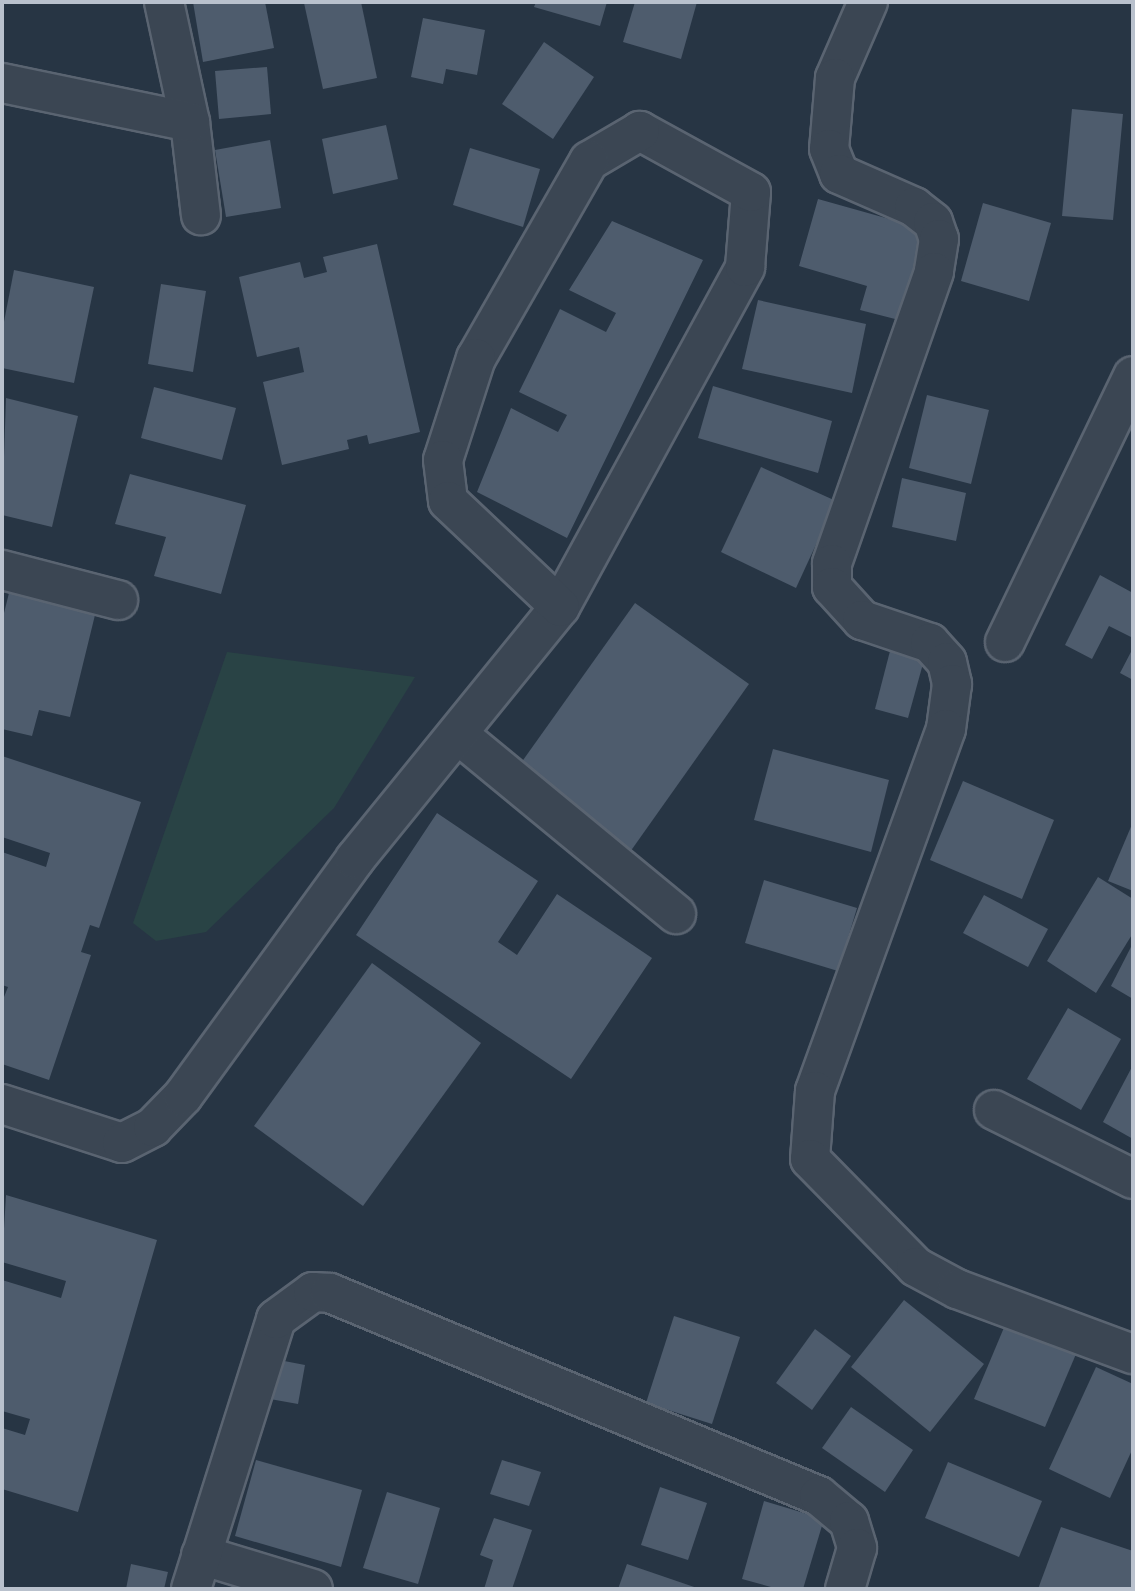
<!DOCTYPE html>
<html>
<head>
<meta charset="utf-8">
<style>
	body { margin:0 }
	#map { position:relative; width:1135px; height:1591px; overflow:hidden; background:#273544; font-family:Raleway,sans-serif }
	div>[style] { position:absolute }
	.green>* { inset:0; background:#294345 }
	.building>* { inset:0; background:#4e5c6d }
	.roads { filter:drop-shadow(2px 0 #5a6471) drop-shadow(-2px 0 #5a6471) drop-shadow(0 2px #5a6471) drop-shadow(0 -2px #5a6471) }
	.minor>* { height:38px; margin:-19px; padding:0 19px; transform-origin:19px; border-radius:19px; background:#3b4653 }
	span { translate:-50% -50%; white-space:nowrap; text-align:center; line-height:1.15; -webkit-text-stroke:6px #202b39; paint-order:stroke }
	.frame { position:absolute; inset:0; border:4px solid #b9c1cd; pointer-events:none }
</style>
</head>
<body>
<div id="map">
	<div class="green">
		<i style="clip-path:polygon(227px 652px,415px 677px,334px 808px,206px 932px,156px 941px,133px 923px)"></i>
	</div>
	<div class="building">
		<i style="clip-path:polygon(193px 2px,265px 2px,274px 48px,203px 62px)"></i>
		<i style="clip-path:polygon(361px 2px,377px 78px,323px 89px,304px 3px)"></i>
		<i style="clip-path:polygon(536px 2px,607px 2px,600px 26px,534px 7px)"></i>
		<i style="clip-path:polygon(635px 2px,697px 2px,681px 59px,623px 42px)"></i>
		<i style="clip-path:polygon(423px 18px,485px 30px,477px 75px,446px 69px,443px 84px,411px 77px)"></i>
		<i style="clip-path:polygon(544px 42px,594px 77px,553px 139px,502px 104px)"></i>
		<i style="clip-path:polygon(267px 67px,271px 114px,219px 119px,215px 71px)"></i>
		<i style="clip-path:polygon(1072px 109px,1123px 114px,1113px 220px,1062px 216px)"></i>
		<i style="clip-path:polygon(386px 125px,398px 179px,333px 194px,322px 139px)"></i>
		<i style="clip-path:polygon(270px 140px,281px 208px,226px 217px,215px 150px)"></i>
		<i style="clip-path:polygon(470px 148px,540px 169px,523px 227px,453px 205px)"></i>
		<i style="clip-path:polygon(818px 199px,925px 229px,899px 320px,860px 310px,867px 286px,799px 266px)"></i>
		<i style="clip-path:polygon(983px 203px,1051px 223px,1029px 301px,961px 281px)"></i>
		<i style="clip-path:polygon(612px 221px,703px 260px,567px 538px,477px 492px,511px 408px,558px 432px,567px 415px,519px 392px,560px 309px,606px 332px,616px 313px,569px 290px)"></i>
		<i style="clip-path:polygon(377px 244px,420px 432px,369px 444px,367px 435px,347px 440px,349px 449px,282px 465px,263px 382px,304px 372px,299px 347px,257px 357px,239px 277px,300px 262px,304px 278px,327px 272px,323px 257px)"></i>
		<i style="clip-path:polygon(14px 270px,94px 287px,74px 383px,2px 368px,2px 332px)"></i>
		<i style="clip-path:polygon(161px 284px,206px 291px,193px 372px,148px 364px)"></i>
		<i style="clip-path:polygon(758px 300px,866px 324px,852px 393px,742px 369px)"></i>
		<i style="clip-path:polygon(713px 386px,832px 421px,818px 473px,698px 438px)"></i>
		<i style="clip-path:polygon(154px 387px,236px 408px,222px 460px,141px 438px)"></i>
		<i style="clip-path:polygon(927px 395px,989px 410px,971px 484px,909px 468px)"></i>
		<i style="clip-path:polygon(6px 398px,78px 416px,52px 527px,2px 515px)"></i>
		<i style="clip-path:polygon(761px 467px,836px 501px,796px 588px,721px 552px)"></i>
		<i style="clip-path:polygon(130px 474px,246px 505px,221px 594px,154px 576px,166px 537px,115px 524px)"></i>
		<i style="clip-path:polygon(902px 478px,966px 493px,956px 541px,892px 527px)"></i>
		<i style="clip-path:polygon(1100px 575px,1133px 593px,1133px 638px,1109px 626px,1092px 659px,1065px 645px)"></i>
		<i style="clip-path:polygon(9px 593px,95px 615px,70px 717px,39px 710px,32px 736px,2px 729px,2px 621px)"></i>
		<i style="clip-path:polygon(635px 603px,749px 684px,630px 852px,516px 770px)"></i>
		<i style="clip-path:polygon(1133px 648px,1133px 680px,1120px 673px)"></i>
		<i style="clip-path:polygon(890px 651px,924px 660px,908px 718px,875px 709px)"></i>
		<i style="clip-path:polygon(773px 749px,889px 780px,871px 852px,754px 820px)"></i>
		<i style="clip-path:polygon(2px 756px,141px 802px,99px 928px,90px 925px,81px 952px,91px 955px,49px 1080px,2px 1064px,2px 1002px,8px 987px,2px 985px,2px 852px,46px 867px,50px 853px,2px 837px)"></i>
		<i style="clip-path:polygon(963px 781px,1054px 820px,1022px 899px,930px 860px)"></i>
		<i style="clip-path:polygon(437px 813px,538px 881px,498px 942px,517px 955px,557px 894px,652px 958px,571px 1079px,356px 935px)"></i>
		<i style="clip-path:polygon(1133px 822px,1133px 891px,1108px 881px)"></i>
		<i style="clip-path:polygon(1098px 877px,1133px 899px,1133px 933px,1096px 993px,1047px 961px)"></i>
		<i style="clip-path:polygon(764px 880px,857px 908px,838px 971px,745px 943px)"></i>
		<i style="clip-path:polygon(984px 895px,1048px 929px,1028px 967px,963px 933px)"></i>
		<i style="clip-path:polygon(1133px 943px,1133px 999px,1111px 986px)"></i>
		<i style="clip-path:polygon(372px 963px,481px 1043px,363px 1206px,254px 1126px)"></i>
		<i style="clip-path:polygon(1068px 1008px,1121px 1039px,1081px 1110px,1027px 1079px)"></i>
		<i style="clip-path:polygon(1133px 1065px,1133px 1139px,1103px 1122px)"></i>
		<i style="clip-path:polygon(6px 1195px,157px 1240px,78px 1512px,2px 1489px,2px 1428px,25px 1435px,30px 1419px,2px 1411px,2px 1280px,61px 1298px,66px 1281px,2px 1262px)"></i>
		<i style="clip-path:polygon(904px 1300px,984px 1364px,930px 1432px,851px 1367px)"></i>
		<i style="clip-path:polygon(674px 1316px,740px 1337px,712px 1424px,646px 1403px)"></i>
		<i style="clip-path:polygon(1008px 1318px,1079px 1347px,1045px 1427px,974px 1399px)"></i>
		<i style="clip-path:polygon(815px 1329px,851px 1356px,812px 1410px,776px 1383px)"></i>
		<i style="clip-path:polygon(279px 1360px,305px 1365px,298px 1404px,270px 1399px)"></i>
		<i style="clip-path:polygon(1096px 1367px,1133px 1384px,1133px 1448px,1110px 1498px,1049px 1469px)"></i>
		<i style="clip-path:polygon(851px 1407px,913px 1450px,885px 1492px,822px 1448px)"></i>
		<i style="clip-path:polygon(256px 1460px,362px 1490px,341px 1567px,235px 1536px)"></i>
		<i style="clip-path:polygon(502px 1460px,541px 1472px,529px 1506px,490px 1494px)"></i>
		<i style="clip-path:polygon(948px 1462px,1042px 1501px,1019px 1557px,925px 1518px)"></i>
		<i style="clip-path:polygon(660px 1487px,707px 1503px,688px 1560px,641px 1545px)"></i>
		<i style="clip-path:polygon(387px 1492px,440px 1508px,418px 1584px,363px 1568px)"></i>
		<i style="clip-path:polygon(764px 1501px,824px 1519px,803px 1589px,778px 1589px,742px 1579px)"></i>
		<i style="clip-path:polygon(494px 1518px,532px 1530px,512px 1589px,484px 1589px,493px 1560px,480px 1555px)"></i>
		<i style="clip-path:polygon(1061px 1527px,1133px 1551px,1133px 1589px,1038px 1589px)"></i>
		<i style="clip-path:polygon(131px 1564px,168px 1572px,164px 1589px,126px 1589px)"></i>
		<i style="clip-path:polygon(627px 1564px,700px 1589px,618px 1589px)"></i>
	</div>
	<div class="roads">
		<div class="minor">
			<i style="left:164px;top:2px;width:123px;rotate:77.8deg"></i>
			<i style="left:190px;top:122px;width:94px;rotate:83.3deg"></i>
			<i style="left:868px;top:2px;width:83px;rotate:113.5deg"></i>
			<i style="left:835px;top:78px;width:71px;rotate:94.8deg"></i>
			<i style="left:829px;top:149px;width:27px;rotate:68deg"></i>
			<i style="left:839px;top:174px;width:82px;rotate:23.7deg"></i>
			<i style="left:914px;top:207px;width:24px;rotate:38deg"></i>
			<i style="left:933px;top:222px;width:18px;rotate:71deg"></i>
			<i style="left:939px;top:239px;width:33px;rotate:99deg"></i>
			<i style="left:934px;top:272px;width:309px;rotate:109.3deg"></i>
			<i style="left:832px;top:564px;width:23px;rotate:90deg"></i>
			<i style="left:832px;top:587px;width:45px;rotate:47.7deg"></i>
			<i style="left:862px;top:620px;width:72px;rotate:18.7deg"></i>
			<i style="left:930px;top:643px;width:25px;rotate:48deg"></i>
			<i style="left:947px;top:662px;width:23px;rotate:77deg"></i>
			<i style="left:952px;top:684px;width:45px;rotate:97.6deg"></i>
			<i style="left:946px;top:729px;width:385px;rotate:109.9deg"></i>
			<i style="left:815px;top:1091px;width:68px;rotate:94.2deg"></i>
			<i style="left:810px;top:1159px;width:151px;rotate:45.5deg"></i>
			<i style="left:916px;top:1267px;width:47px;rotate:28.2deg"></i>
			<i style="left:957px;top:1289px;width:188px;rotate:20.3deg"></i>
			<i style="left:2px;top:83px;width:192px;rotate:11.7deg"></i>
			<i style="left:2px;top:570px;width:120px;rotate:14.5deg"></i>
			<i style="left:1005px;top:642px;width:295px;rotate:-64.3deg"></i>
			<i style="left:460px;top:736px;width:280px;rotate:39.5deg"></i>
			<i style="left:2px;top:1104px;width:126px;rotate:18deg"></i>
			<i style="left:122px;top:1143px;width:35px;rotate:-27deg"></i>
			<i style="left:153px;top:1127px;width:43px;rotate:-45.9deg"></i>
			<i style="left:183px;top:1096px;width:293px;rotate:-54deg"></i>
			<i style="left:355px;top:859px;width:325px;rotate:-50.9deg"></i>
			<i style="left:560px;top:607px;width:387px;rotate:-61.4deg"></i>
			<i style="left:745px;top:267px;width:75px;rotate:-85.4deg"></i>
			<i style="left:751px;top:192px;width:127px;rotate:-151.2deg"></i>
			<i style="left:640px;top:131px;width:59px;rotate:149.5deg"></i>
			<i style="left:589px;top:161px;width:227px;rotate:119.8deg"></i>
			<i style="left:476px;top:358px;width:107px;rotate:107.9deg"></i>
			<i style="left:443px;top:460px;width:41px;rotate:83deg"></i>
			<i style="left:448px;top:501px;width:154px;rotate:43.4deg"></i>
			<i style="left:994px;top:1110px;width:155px;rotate:26.4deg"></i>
			<i style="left:201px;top:1555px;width:117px;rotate:16.9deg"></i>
			<i style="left:191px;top:1589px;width:283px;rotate:-72.5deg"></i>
			<i style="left:276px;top:1319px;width:46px;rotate:-36.1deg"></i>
			<i style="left:313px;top:1292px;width:17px;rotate:3deg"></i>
			<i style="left:330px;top:1293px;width:529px;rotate:22.54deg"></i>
			<i style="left:819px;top:1496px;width:39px;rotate:40deg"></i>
			<i style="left:849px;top:1521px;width:28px;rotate:73deg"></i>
			<i style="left:857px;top:1548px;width:43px;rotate:106.3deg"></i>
		</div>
	</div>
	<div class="frame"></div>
</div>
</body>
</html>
